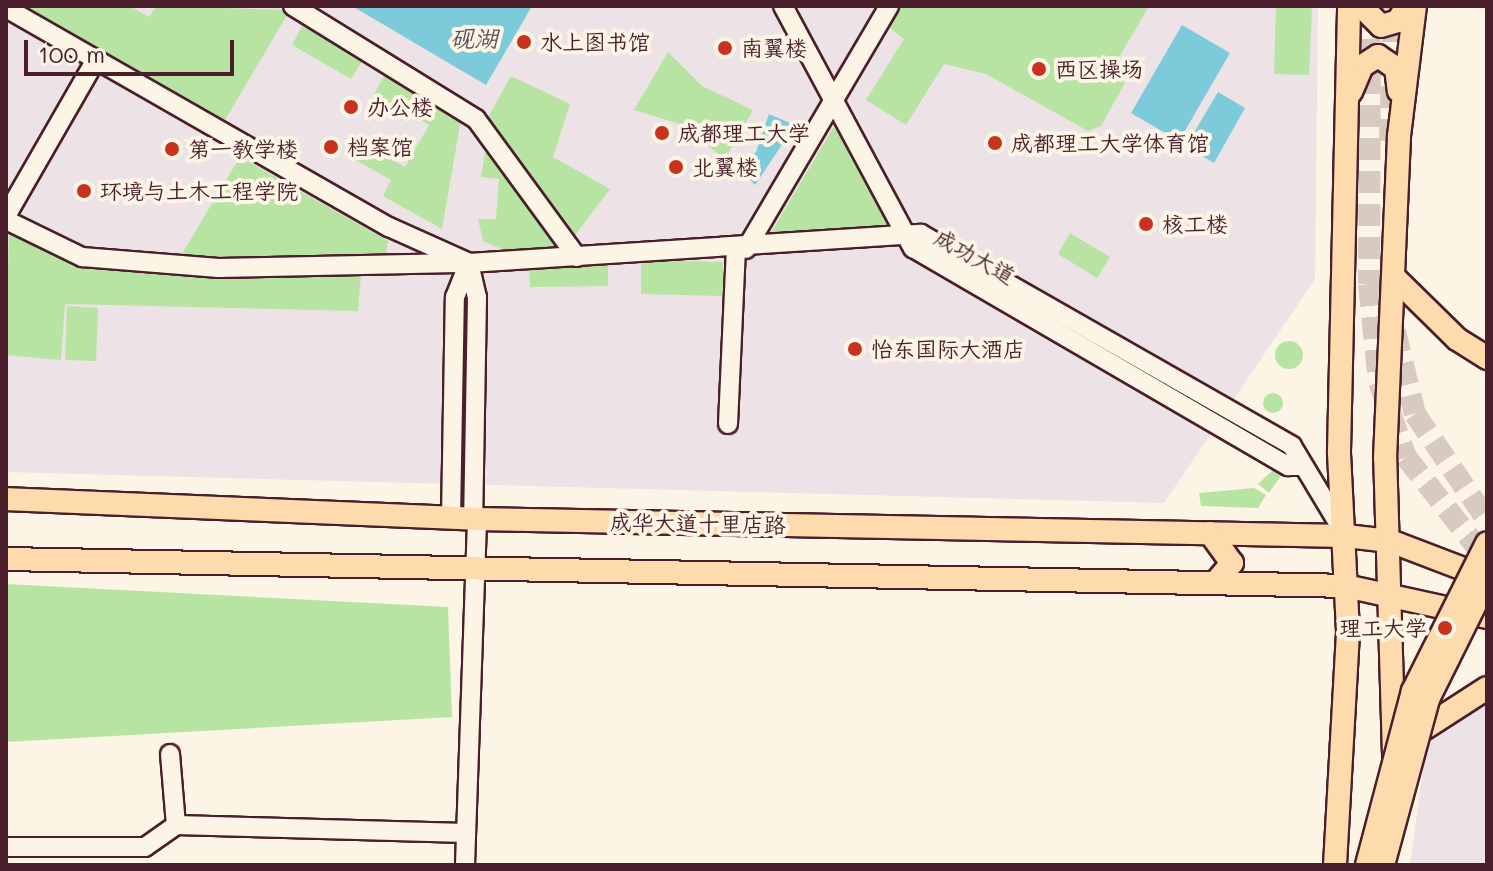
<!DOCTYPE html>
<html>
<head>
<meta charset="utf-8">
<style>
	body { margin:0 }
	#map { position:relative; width:1493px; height:871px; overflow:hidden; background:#fcf5e5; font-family:Mali,"LXGW WenKai TC",sans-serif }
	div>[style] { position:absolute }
	.built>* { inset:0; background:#ede2e5 }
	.green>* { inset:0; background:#b7e4a2 }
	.round { border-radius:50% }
	.water>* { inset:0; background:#7dcadb }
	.major-tunnel>* { height:22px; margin-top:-11px; transform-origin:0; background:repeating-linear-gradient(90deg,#d8cac0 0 22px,transparent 0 33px) }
	.roads { filter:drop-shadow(2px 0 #4a1f2b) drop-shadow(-2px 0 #4a1f2b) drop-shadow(0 2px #4a1f2b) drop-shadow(0 -2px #4a1f2b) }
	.minor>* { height:18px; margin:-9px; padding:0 9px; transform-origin:9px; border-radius:9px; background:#fcf5e5 }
	.major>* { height:22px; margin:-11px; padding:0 11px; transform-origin:11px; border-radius:11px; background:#fedbac }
	.bridges { filter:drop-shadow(2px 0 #4a1f2b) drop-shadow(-2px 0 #4a1f2b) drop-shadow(0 2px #4a1f2b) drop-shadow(0 -2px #4a1f2b) }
	.major-bridge>* { height:22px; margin:-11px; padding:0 11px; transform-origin:11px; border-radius:11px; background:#fedbac }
	.dots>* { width:22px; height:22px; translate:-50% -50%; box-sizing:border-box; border:4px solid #fcf5e5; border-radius:50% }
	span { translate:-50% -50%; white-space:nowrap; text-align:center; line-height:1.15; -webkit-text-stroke:8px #fcf5e5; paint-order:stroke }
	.poi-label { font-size:22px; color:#4a1f2b }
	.left { translate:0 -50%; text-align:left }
	.right { translate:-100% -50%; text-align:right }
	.street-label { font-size:22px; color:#4a1f2b }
	.water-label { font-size:24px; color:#595260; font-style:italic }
	.frame { position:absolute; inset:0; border:8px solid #4a1f2b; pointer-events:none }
	.scale { position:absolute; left:24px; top:40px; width:210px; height:36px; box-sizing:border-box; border:4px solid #4a1f2b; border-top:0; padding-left:10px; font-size:24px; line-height:28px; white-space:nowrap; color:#4a1f2b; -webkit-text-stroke:6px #fcf5e5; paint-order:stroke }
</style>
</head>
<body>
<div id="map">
	<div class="built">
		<i style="clip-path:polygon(6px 6px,1318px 6px,1315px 279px,1164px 503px,6px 472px)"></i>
		<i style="clip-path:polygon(1487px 702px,1487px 865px,1410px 865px,1426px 746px)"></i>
	</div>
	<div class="green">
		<i style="clip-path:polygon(25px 6px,130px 6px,149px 17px,156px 6px,290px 10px,225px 120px)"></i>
		<i style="clip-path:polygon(896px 6px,1149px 6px,1110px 73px,1125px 83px,1101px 126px,1088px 131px,986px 74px,944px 64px,906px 125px,866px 100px,904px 39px,885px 24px)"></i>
		<i style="clip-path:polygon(1276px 6px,1312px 6px,1309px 75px,1274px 74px)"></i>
		<i style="clip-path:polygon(302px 26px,362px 61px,351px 79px,292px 45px)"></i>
		<i style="clip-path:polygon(668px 52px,702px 86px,753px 110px,725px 159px,677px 123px,634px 110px)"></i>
		<i style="clip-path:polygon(384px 76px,461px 119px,442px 229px,383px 196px,391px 180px,356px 160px,365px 144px,405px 167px,429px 125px,374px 94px)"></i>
		<i style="clip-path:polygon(511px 76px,570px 104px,553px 157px,610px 189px,573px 238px,487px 119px)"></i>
		<i style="clip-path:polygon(844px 125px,894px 220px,887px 232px,777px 239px,772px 231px,833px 128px)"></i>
		<i style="clip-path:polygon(486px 146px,556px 240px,553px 251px,509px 252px,483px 241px,478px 219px,496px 219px,499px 179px,481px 177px)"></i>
		<i style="clip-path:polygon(240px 157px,388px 241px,385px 257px,180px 257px)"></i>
		<i style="clip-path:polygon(9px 229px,76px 264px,361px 275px,358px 311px,65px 304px,61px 360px,6px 355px)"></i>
		<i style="clip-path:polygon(1070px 233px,1110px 257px,1097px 278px,1058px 254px)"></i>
		<i style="clip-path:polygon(641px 260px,723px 262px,723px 296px,641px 294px)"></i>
		<i style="clip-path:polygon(608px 264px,608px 286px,530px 287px,529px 265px)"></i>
		<i style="clip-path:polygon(67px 306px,98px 308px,96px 361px,65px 360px)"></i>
		<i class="round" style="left:1275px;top:341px;width:28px;height:28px"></i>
		<i class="round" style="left:1263px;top:393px;width:20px;height:20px"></i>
		<i style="clip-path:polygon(1275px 468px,1283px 473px,1269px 493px,1258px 484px)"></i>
		<i style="clip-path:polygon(1254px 488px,1266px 495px,1258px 508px,1201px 506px,1199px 493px)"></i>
		<i style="clip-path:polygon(6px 584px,448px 607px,452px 717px,6px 742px)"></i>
	</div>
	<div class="water">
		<i style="clip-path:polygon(352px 6px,532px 6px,486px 85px)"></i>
		<i style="clip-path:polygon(1182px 25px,1230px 53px,1179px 141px,1131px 113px)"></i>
		<i style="clip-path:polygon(1218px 92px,1245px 108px,1214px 163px,1186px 146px)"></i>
		<i style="clip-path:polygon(769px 114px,795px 125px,755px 185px,740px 169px,756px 152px)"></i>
	</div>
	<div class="major-tunnel">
		<i style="left:1370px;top:6px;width:278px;rotate:90.2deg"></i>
		<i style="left:1369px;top:284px;width:99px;rotate:84.2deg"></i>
		<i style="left:1379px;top:382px;width:80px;rotate:70.2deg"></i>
		<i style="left:1406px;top:457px;width:131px;rotate:51.8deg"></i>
		<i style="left:1390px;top:141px;width:135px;rotate:-88.3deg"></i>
		<i style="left:1395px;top:331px;width:85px;rotate:76.5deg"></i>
		<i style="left:1415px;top:414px;width:128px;rotate:55.8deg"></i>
	</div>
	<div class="roads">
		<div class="minor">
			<i style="left:293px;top:6px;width:215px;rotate:31.7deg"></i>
			<i style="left:476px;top:119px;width:171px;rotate:53.8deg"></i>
			<i style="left:783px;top:6px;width:275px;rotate:61.8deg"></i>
			<i style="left:913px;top:248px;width:434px;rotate:30.2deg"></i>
			<i style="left:1288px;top:466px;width:12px"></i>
			<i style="left:6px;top:8px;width:441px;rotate:29.8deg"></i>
			<i style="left:389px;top:227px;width:88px;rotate:24.2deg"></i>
			<i style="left:469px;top:263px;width:453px;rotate:-3.7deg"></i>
			<i style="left:921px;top:234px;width:427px;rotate:29.7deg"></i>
			<i style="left:1292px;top:446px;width:99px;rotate:59deg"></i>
			<i style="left:6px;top:216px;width:179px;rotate:-60.1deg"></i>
			<i style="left:6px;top:220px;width:85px;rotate:26deg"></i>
			<i style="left:82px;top:257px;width:137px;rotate:4.6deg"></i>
			<i style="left:219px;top:268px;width:239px;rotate:-1.2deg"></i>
			<i style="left:746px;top:249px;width:282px;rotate:-59.5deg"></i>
			<i style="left:469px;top:263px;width:35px;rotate:77deg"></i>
			<i style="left:477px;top:297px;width:222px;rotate:91deg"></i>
			<i style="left:728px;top:424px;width:174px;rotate:-87.4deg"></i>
			<i style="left:451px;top:518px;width:221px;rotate:-89deg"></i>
			<i style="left:455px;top:297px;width:37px;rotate:-68deg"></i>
			<i style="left:170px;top:754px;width:71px;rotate:85.2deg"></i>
			<i style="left:6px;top:847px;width:139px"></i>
			<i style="left:145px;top:847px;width:38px;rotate:-35deg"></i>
			<i style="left:176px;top:825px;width:290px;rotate:1.6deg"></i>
			<i style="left:465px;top:865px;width:346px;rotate:-88deg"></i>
		</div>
		<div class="major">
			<i style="left:1361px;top:6px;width:28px;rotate:45deg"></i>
			<i style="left:1381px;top:26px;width:18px;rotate:-16deg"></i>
			<i style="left:1398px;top:21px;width:17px;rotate:-59deg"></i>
			<i style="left:1351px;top:92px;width:28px;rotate:-67deg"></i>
			<i style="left:1362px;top:66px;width:19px;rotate:-32deg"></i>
			<i style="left:1378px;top:56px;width:22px;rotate:34deg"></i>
			<i style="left:1396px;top:68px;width:23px;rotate:83deg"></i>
			<i style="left:1397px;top:280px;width:84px;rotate:44.5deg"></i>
			<i style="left:1457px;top:339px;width:36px;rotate:32deg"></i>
			<i style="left:6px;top:499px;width:471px;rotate:2.4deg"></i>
			<i style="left:477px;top:519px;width:869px;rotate:1.12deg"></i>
			<i style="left:1346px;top:536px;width:44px;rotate:6.5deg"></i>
			<i style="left:1390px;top:541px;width:104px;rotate:20.9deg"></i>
			<i style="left:1210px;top:533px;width:37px;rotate:54deg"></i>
			<i style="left:1232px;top:563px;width:26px;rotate:130deg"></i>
			<i style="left:6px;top:559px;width:1340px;rotate:1.15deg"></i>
			<i style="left:1346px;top:586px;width:144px;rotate:12.4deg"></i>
			<i style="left:1411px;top:737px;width:90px;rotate:-32.8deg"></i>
			<i style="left:1394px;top:755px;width:297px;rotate:-91.7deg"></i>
			<i style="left:1385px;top:458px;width:322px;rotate:-87.5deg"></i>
			<i style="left:1399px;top:136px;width:131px;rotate:-83deg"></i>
			<i style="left:1335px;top:865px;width:234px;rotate:-86.8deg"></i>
			<i style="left:1348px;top:631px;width:180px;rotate:-92.9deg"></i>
			<i style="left:1339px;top:451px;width:445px;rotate:-88.7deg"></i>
		</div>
	</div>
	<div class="bridges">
		<div class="major-bridge">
			<i style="left:1367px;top:865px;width:180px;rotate:-75.2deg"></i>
			<i style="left:1413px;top:691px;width:165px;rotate:-63.4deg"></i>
			<i style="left:1383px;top:865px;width:172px;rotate:-74.8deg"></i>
			<i style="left:1428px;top:699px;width:133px;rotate:-63.6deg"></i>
		</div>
	</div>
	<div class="dots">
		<i style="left:524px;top:42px;background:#c8321e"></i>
		<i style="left:725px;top:48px;background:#c8321e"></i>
		<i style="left:1039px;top:69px;background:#c8321e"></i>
		<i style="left:351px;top:107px;background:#c8321e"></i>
		<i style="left:662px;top:133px;background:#c8321e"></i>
		<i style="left:995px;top:143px;background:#c8321e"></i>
		<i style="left:331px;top:147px;background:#c8321e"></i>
		<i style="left:172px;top:149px;background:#c8321e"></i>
		<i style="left:676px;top:167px;background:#c8321e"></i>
		<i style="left:84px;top:191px;background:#c8321e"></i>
		<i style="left:1146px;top:224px;background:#c8321e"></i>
		<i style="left:855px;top:349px;background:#c8321e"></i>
		<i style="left:1445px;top:628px;background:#c8321e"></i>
	</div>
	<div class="poi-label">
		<span class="left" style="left:540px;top:42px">水上图书馆</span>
		<span class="left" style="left:741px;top:48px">南翼楼</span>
		<span class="left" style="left:1055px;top:69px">西区操场</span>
		<span class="left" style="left:367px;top:107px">办公楼</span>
		<span class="left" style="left:678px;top:133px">成都理工大学</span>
		<span class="left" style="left:1011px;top:143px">成都理工大学体育馆</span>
		<span class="left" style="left:347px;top:147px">档案馆</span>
		<span class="left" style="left:188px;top:149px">第一教学楼</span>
		<span class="left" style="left:692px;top:167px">北翼楼</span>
		<span class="left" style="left:100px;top:191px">环境与土木工程学院</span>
		<span class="left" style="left:1162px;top:224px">核工楼</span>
		<span class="left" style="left:871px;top:349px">怡东国际大酒店</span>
		<span class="right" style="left:1427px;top:628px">理工大学</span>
	</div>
	<div class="street-label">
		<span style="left:975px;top:256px;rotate:29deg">成功大道</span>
		<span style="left:698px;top:523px;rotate:1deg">成华大道十里店路</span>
	</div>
	<div class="water-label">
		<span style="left:474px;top:38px">砚湖</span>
	</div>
	<div class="frame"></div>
	<div class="scale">100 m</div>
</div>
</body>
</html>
